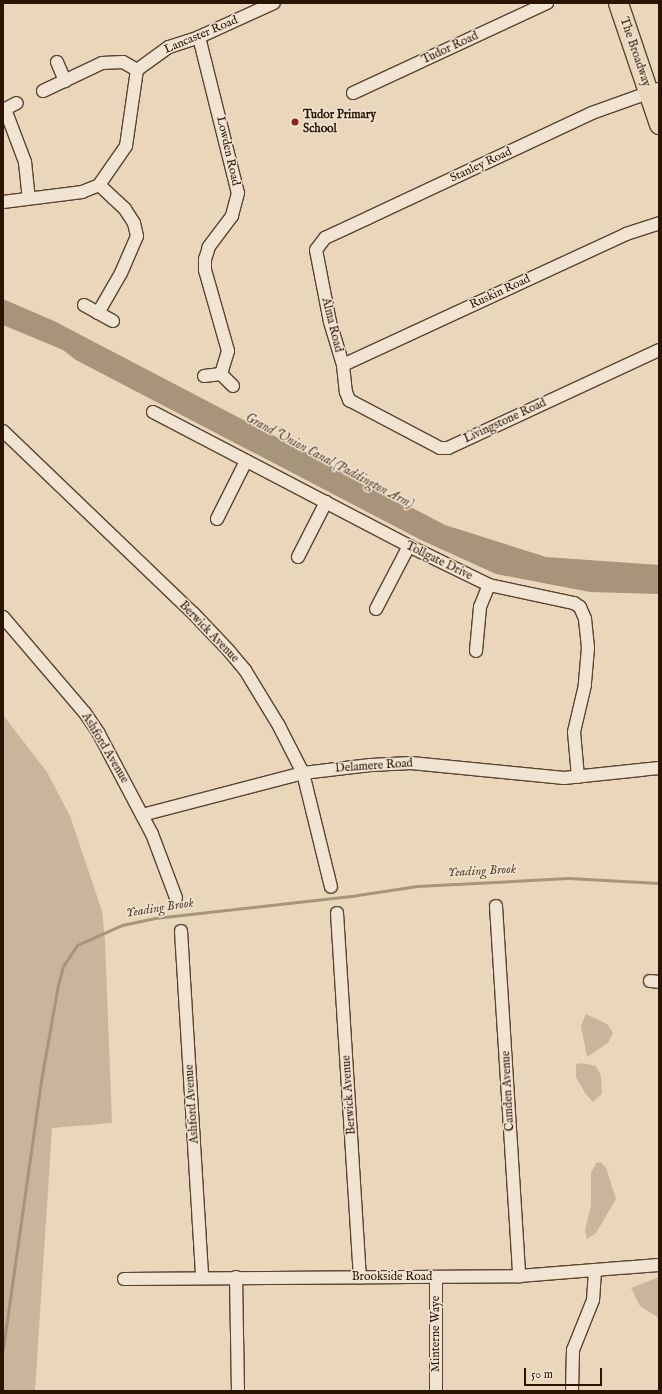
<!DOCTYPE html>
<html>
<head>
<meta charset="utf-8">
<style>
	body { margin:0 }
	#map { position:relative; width:662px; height:1394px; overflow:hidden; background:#e9d6bb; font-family:"IM FELL English",serif }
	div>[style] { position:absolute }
	.green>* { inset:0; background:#c9b59b }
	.water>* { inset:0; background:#a8947b }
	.stream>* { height:3px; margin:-1.5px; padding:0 1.5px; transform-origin:1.5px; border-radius:1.5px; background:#a8947b }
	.roads { filter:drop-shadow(1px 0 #5a442f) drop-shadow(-1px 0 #5a442f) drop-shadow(0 1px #5a442f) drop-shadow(0 -1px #5a442f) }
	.street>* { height:12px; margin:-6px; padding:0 6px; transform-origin:6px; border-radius:6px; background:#f1e4d3 }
	.primary>* { height:19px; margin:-9.5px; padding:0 9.5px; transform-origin:9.5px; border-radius:9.5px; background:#e9d6bb }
	.dots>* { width:11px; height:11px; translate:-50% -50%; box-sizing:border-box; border:2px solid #f1e4d3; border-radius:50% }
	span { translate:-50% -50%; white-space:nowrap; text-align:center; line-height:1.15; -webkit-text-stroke:3px #f1e4d3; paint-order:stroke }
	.street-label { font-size:12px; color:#2a1400 }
	.poi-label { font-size:12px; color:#2a1400; font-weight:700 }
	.left { translate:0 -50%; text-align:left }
	.water-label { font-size:13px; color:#5c4731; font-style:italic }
	.frame { position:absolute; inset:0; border:4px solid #2a1400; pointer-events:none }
	.scale { position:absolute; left:524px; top:1368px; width:78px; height:18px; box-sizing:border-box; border:2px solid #2a1400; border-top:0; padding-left:5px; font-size:12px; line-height:14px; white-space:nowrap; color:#2a1400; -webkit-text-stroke:3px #f1e4d3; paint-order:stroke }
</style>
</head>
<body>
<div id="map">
	<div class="green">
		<i style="clip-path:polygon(3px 715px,47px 772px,70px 816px,102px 911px,105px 941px,112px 1123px,52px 1128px,35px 1391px,3px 1391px)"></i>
		<i style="clip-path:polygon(586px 1014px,607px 1024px,613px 1033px,608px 1043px,587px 1057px,581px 1026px)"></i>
		<i style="clip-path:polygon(581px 1063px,596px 1066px,601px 1076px,602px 1094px,593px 1102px,585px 1093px,576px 1077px,576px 1064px)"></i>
		<i style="clip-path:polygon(601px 1162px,606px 1168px,616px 1199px,596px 1233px,587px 1239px,585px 1230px,591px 1206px,591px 1173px,596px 1163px)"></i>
		<i style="clip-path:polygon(659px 1277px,659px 1318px,640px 1306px,631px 1288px)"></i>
	</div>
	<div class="water">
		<i style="clip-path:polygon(3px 299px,54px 321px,445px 525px,546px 557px,659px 565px,659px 594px,590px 592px,496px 574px,421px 540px,76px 360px,63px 350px,3px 325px)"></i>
	</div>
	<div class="stream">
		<i style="left:3px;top:1348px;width:270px;rotate:-81.9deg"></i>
		<i style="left:41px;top:1081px;width:97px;rotate:-80deg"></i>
		<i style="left:58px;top:985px;width:20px;rotate:-75deg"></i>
		<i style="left:63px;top:966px;width:25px;rotate:-56deg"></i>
		<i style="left:77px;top:945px;width:49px;rotate:-24deg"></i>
		<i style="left:122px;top:925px;width:34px;rotate:-12deg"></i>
		<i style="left:155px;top:918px;width:197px;rotate:-6.4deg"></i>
		<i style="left:351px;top:896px;width:67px;rotate:-8.6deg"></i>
		<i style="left:417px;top:886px;width:151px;rotate:-3deg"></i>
		<i style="left:568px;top:878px;width:91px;rotate:3.1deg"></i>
	</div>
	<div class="roads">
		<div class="street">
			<i style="left:199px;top:37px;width:161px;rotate:76deg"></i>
			<i style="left:238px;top:193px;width:24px;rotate:105deg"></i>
			<i style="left:232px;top:216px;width:39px;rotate:127deg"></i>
			<i style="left:209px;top:247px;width:13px;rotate:108deg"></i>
			<i style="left:205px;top:259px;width:11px;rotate:90deg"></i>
			<i style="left:205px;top:270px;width:84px;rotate:74.1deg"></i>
			<i style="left:228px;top:351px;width:24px;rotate:107deg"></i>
			<i style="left:221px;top:374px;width:17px;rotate:173deg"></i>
			<i style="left:57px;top:62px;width:21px;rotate:67deg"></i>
			<i style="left:659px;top:89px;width:71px;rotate:160.3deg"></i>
			<i style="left:592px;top:113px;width:247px;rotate:154.9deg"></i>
			<i style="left:368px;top:218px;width:47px;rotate:155.1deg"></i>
			<i style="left:325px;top:238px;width:15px;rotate:127deg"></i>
			<i style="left:316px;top:250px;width:73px;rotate:79deg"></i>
			<i style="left:330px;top:322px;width:45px;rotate:73.2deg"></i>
			<i style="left:343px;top:365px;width:27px;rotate:84deg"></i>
			<i style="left:346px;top:392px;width:9px;rotate:69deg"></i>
			<i style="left:349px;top:400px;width:103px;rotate:27.8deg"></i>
			<i style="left:440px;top:448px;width:8px"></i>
			<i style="left:448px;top:448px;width:233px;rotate:-24.9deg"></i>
			<i style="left:43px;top:91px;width:65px;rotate:-25.4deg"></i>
			<i style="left:102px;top:63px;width:21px;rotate:-3deg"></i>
			<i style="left:123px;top:62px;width:16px;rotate:30deg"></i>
			<i style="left:353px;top:93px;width:214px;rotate:-24.9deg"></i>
			<i style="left:5px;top:109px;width:13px;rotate:-27deg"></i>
			<i style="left:3px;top:110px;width:2px;rotate:-27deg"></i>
			<i style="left:5px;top:109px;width:57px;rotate:69.3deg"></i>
			<i style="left:25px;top:162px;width:36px;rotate:84deg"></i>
			<i style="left:3px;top:202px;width:80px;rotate:-7.2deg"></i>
			<i style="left:82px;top:192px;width:18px;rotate:-22deg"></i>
			<i style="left:99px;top:185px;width:47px;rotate:-55.3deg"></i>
			<i style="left:126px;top:146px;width:77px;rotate:-81.8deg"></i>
			<i style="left:137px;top:70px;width:39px;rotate:-36deg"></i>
			<i style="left:169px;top:47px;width:32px;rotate:-18deg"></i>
			<i style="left:199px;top:37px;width:82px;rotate:-24.4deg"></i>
			<i style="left:84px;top:305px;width:33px;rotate:29deg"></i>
			<i style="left:98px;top:313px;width:46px;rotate:-60.1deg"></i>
			<i style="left:121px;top:273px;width:40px;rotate:-66.6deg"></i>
			<i style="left:137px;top:236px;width:13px;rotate:-103deg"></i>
			<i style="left:134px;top:223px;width:17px;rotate:-123deg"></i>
			<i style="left:125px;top:209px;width:35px;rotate:-137deg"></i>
			<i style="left:343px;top:365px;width:312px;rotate:-24.8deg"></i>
			<i style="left:626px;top:234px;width:35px;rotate:-18deg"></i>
			<i style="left:221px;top:374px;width:17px;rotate:45deg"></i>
			<i style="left:153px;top:412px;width:289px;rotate:27.6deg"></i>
			<i style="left:409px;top:546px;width:89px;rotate:26deg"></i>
			<i style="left:489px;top:585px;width:87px;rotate:12deg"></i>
			<i style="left:574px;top:603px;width:7px;rotate:34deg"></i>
			<i style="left:580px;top:607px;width:13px;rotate:67deg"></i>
			<i style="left:585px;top:619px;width:29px;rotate:84deg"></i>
			<i style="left:588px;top:648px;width:37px;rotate:95deg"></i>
			<i style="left:585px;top:685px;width:48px;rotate:103.2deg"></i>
			<i style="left:574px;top:732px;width:45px;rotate:84.9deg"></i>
			<i style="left:3px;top:431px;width:263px;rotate:43.8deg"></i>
			<i style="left:193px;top:613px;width:52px;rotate:46.5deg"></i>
			<i style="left:229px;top:651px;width:25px;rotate:50deg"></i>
			<i style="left:245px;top:670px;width:66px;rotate:58.7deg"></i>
			<i style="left:279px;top:726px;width:53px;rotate:62.9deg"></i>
			<i style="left:303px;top:773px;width:117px;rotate:76.2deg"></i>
			<i style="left:217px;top:519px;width:65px;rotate:-63.4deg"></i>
			<i style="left:298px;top:557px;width:62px;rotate:-63deg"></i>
			<i style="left:376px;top:609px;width:71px;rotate:-62.4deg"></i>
			<i style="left:3px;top:617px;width:126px;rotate:49.5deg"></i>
			<i style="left:85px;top:713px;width:25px;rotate:56deg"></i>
			<i style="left:99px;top:734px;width:113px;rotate:62.1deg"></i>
			<i style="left:152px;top:834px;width:68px;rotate:69.4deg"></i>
			<i style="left:476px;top:651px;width:44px;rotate:-84.8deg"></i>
			<i style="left:480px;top:607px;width:24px;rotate:-68deg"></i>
			<i style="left:142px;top:815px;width:166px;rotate:-14.6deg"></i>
			<i style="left:303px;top:773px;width:68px;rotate:-6.7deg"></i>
			<i style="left:371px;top:765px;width:40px;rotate:-2.9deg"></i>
			<i style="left:411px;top:763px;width:154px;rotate:5.6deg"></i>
			<i style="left:564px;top:778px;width:96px;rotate:-6deg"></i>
			<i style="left:496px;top:906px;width:371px;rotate:86.4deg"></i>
			<i style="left:337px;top:913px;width:365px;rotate:86.4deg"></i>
			<i style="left:181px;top:931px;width:347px;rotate:86.5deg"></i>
			<i style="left:650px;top:981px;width:9px;rotate:6deg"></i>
			<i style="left:236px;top:1277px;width:114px;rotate:89deg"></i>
			<i style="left:436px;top:1277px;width:114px;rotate:90deg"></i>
			<i style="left:124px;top:1279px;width:395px;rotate:-0.4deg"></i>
			<i style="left:519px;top:1276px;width:140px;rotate:-4.5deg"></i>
			<i style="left:572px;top:1391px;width:41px;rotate:-88.6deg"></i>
			<i style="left:573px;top:1350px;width:54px;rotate:-68.2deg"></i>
			<i style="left:593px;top:1300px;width:30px;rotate:-86deg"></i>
		</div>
		<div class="primary">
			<i style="left:618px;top:3px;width:128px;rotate:71.3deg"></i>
		</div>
	</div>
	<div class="dots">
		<i style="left:295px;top:122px;background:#8f2418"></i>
	</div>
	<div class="street-label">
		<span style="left:201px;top:35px;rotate:-23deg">Lancaster Road</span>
		<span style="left:450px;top:48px;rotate:-25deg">Tudor Road</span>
		<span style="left:635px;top:52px;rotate:71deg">The Broadway</span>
		<span style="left:228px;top:151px;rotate:77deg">Lowden Road</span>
		<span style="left:481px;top:165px;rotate:-25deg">Stanley Road</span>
		<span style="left:500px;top:292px;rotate:-25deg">Ruskin Road</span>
		<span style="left:332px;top:325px;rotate:76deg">Alma Road</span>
		<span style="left:505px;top:421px;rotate:-25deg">Livingstone Road</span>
		<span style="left:439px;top:561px;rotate:26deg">Tollgate Drive</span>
		<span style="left:209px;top:632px;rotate:46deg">Berwick Avenue</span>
		<span style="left:105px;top:748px;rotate:59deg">Ashford Avenue</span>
		<span style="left:374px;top:766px;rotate:-4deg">Delamere Road</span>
		<span style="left:508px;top:1091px;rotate:-93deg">Camden Avenue</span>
		<span style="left:349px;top:1095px;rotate:-94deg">Berwick Avenue</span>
		<span style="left:192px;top:1104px;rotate:-94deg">Ashford Avenue</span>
		<span style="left:392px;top:1277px">Brookside Road</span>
		<span style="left:436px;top:1334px;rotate:-90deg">Minterne Waye</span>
	</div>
	<div class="poi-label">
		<span class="left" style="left:303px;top:122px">Tudor Primary<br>School</span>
	</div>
	<div class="water-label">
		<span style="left:329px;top:462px;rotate:28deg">Grand Union Canal (Paddington Arm)</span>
		<span style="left:482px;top:872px;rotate:-3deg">Yeading Brook</span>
		<span style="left:160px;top:909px;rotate:-9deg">Yeading Brook</span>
	</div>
	<div class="frame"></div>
	<div class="scale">50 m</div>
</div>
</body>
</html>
